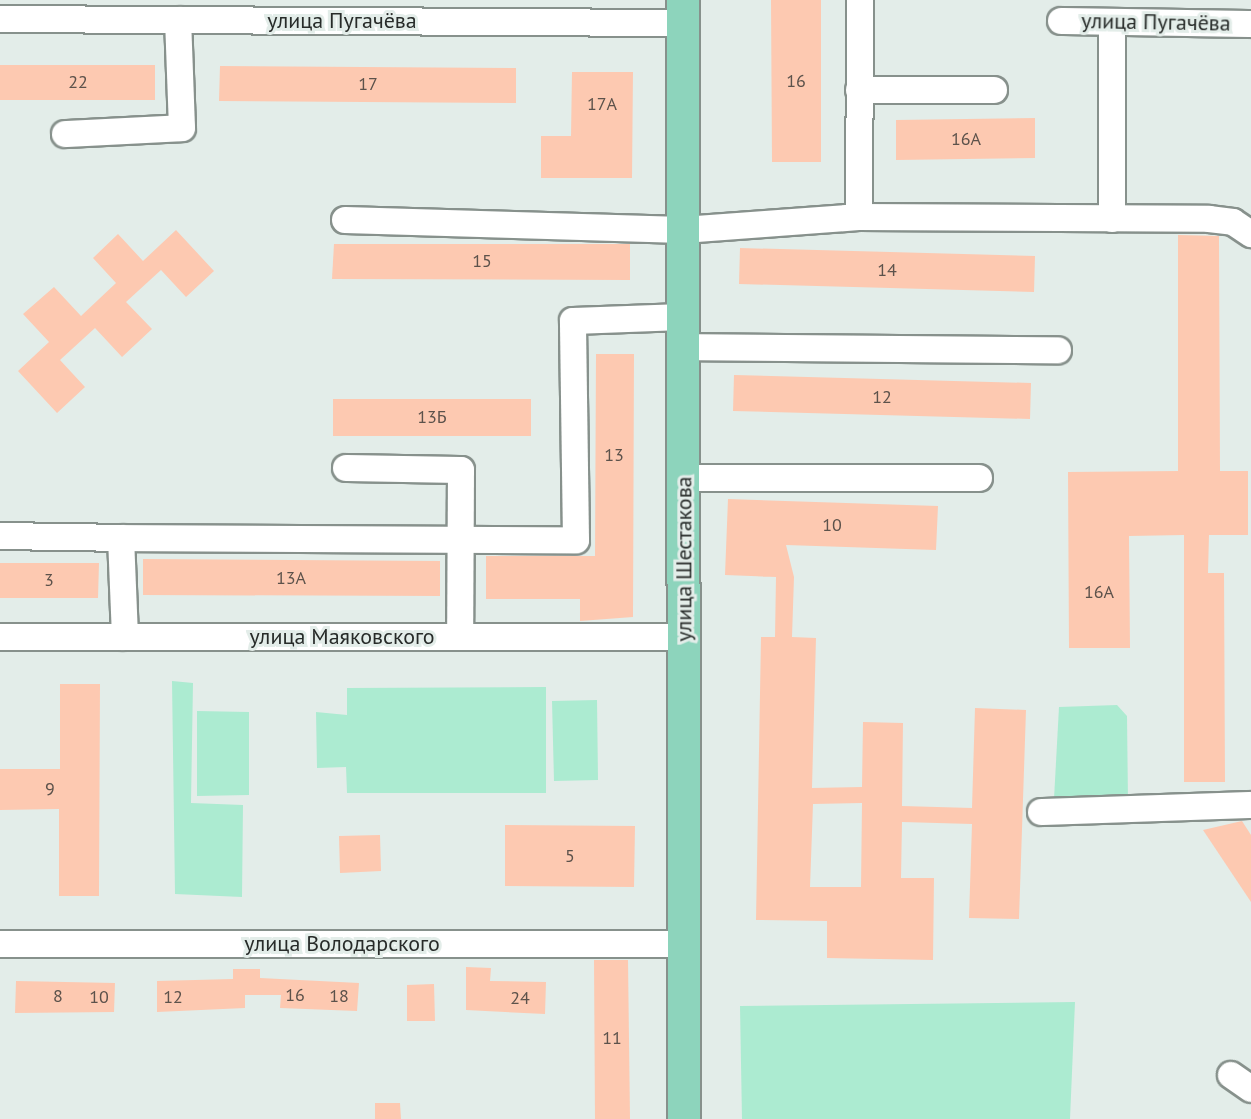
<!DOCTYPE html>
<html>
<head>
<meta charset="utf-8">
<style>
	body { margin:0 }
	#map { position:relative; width:1251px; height:1119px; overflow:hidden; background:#e3ede9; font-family:"PT Sans",sans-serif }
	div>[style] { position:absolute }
	.green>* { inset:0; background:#acebd1 }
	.building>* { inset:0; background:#fdc9b1 }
	.roads { filter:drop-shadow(2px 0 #87918c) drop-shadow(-2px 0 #87918c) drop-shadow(0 2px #87918c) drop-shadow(0 -2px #87918c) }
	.minor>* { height:26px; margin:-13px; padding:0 13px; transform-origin:13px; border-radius:13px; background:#fff }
	.major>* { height:32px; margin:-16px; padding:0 16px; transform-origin:16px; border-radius:16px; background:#8dd4bc }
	span { translate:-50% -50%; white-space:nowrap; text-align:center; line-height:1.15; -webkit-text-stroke:6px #e3ede9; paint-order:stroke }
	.number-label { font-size:18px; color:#5c524b }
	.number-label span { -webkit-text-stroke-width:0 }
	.street-label { font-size:22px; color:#272b29 }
</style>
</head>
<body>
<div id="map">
	<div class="green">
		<i style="clip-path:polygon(172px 681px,193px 683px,191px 803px,243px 805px,242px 897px,175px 894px)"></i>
		<i style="clip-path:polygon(546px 687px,546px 793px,347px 793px,346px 767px,317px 768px,316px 712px,347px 715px,347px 688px)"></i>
		<i style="clip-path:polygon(597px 700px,598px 780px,554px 781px,552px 701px)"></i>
		<i style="clip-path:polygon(1117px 705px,1127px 716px,1128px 802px,1054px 799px,1059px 707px)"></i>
		<i style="clip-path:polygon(197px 711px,249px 712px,249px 795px,197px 796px)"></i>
		<i style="clip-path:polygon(1075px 1002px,1070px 1119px,742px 1119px,740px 1006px)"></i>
	</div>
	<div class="building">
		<i style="clip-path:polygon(771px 0,821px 0,821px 162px,772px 162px)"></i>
		<i style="clip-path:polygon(0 65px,155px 65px,155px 100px,0 100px)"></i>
		<i style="clip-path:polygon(220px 66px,516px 68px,516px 103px,219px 101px)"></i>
		<i style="clip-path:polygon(572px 72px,633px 72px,632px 178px,541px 178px,541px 136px,571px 136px)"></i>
		<i style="clip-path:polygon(1035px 118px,1035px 158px,896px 160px,896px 120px)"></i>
		<i style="clip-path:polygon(176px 230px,214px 271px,186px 297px,161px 270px,126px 302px,152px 329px,122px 357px,95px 328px,60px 360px,85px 387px,57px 413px,18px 371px,49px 342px,23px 314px,54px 287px,81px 316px,116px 283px,93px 258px,118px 234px,143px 261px)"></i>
		<i style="clip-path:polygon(1178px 235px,1219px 236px,1220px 471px,1248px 471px,1248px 535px,1209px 535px,1208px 573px,1224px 573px,1225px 782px,1184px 782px,1184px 535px,1129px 536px,1130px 648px,1069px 648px,1068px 472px,1178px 471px)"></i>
		<i style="clip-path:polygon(334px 244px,630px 244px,630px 280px,332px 279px)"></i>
		<i style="clip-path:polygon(740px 248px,1035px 256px,1034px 292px,739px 284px)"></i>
		<i style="clip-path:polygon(596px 354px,634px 354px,633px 617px,580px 621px,580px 599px,486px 599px,486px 556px,595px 556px)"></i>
		<i style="clip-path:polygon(734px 375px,1031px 383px,1030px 419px,733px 411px)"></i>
		<i style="clip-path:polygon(333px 399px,531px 399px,531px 436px,333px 436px)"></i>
		<i style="clip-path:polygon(evenodd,728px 499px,938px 506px,936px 550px,786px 545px,794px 577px,792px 637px,816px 638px,812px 788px,862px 787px,863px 722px,903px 723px,902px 806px,972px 808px,975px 708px,1026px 710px,1019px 919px,969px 918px,972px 824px,902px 822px,901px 878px,934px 878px,933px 960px,827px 958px,827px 921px,756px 920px,761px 637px,775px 637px,776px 577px,725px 575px,728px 499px,862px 803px,861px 887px,810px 887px,813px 804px,862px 803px)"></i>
		<i style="clip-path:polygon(143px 559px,440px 561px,440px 596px,143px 595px)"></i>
		<i style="clip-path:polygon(0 563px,99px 563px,98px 598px,0 598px)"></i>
		<i style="clip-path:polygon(60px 684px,100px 684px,99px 896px,59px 896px,59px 809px,0 810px,0 769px,60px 769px)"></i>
		<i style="clip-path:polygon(1242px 821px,1251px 835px,1251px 902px,1203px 830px)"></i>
		<i style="clip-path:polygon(505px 825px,635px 826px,634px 887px,505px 886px)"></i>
		<i style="clip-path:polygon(380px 835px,381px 871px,340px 873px,339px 836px)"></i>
		<i style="clip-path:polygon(594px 960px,628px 960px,630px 1119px,595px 1119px)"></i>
		<i style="clip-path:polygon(466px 967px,491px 968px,490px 981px,546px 982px,545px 1014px,466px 1010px)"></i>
		<i style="clip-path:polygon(233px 969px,260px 969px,260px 978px,359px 983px,357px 1011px,280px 1008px,281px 995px,245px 995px,245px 1008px,157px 1012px,157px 981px,233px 979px)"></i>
		<i style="clip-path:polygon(16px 981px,115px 983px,114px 1012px,15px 1013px)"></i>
		<i style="clip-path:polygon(434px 984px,435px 1021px,407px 1021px,407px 985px)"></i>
		<i style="clip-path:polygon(375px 1103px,400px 1103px,401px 1119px,375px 1119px)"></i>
	</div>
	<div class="roads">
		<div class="minor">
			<i style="left:0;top:19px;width:683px;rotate:0.34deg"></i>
			<i style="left:1061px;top:21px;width:190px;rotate:0.9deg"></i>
			<i style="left:859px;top:90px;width:135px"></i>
			<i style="left:65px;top:134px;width:117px;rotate:-2.9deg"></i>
			<i style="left:182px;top:128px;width:108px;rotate:-92.1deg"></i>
			<i style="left:859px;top:217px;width:217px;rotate:-89.7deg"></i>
			<i style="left:1112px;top:219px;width:197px;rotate:-90deg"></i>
			<i style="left:345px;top:220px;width:338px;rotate:1.7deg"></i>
			<i style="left:683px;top:230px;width:176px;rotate:-4.2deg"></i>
			<i style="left:859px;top:217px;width:350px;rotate:0.3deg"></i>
			<i style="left:1209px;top:219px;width:24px;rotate:7deg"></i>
			<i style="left:1233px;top:222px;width:22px;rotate:34deg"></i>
			<i style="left:684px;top:347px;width:374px;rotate:0.5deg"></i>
			<i style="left:346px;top:468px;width:115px;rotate:1deg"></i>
			<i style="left:461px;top:470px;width:167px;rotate:90.3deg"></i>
			<i style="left:684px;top:478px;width:295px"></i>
			<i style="left:0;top:536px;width:121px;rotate:0.9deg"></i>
			<i style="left:0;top:637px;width:684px"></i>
			<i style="left:125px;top:637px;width:99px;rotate:-92.3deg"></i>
			<i style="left:121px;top:538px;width:455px;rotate:0.3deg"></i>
			<i style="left:576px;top:540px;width:219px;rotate:-90.8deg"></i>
			<i style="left:573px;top:321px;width:110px;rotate:-2.1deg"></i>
			<i style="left:1041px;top:812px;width:210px;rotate:-1.9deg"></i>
			<i style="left:0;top:944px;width:684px"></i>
			<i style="left:1231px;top:1075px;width:24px;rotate:35deg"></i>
		</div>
		<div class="major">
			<i style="left:683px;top:0;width:1119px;rotate:89.95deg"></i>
		</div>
	</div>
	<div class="number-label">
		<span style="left:796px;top:81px">16</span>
		<span style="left:78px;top:82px">22</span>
		<span style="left:368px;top:84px">17</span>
		<span style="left:602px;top:104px">17А</span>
		<span style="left:966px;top:139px">16А</span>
		<span style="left:482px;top:261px">15</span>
		<span style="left:887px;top:270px">14</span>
		<span style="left:882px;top:397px">12</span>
		<span style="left:432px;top:417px">13Б</span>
		<span style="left:614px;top:455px">13</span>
		<span style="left:832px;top:525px">10</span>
		<span style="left:291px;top:578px">13А</span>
		<span style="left:49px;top:580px">3</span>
		<span style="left:1099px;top:592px">16А</span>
		<span style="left:50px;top:789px">9</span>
		<span style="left:570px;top:856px">5</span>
		<span style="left:295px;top:995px">16</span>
		<span style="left:58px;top:996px">8</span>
		<span style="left:339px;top:996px">18</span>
		<span style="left:99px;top:997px">10</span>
		<span style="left:173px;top:997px">12</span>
		<span style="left:520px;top:998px">24</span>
		<span style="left:612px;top:1038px">11</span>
	</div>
	<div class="street-label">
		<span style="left:342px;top:21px">улица Пугачёва</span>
		<span style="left:1156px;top:22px;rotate:1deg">улица Пугачёва</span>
		<span style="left:684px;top:559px;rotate:-90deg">улица Шестакова</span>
		<span style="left:342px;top:637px">улица Маяковского</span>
		<span style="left:342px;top:944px">улица Володарского</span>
	</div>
</div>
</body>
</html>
